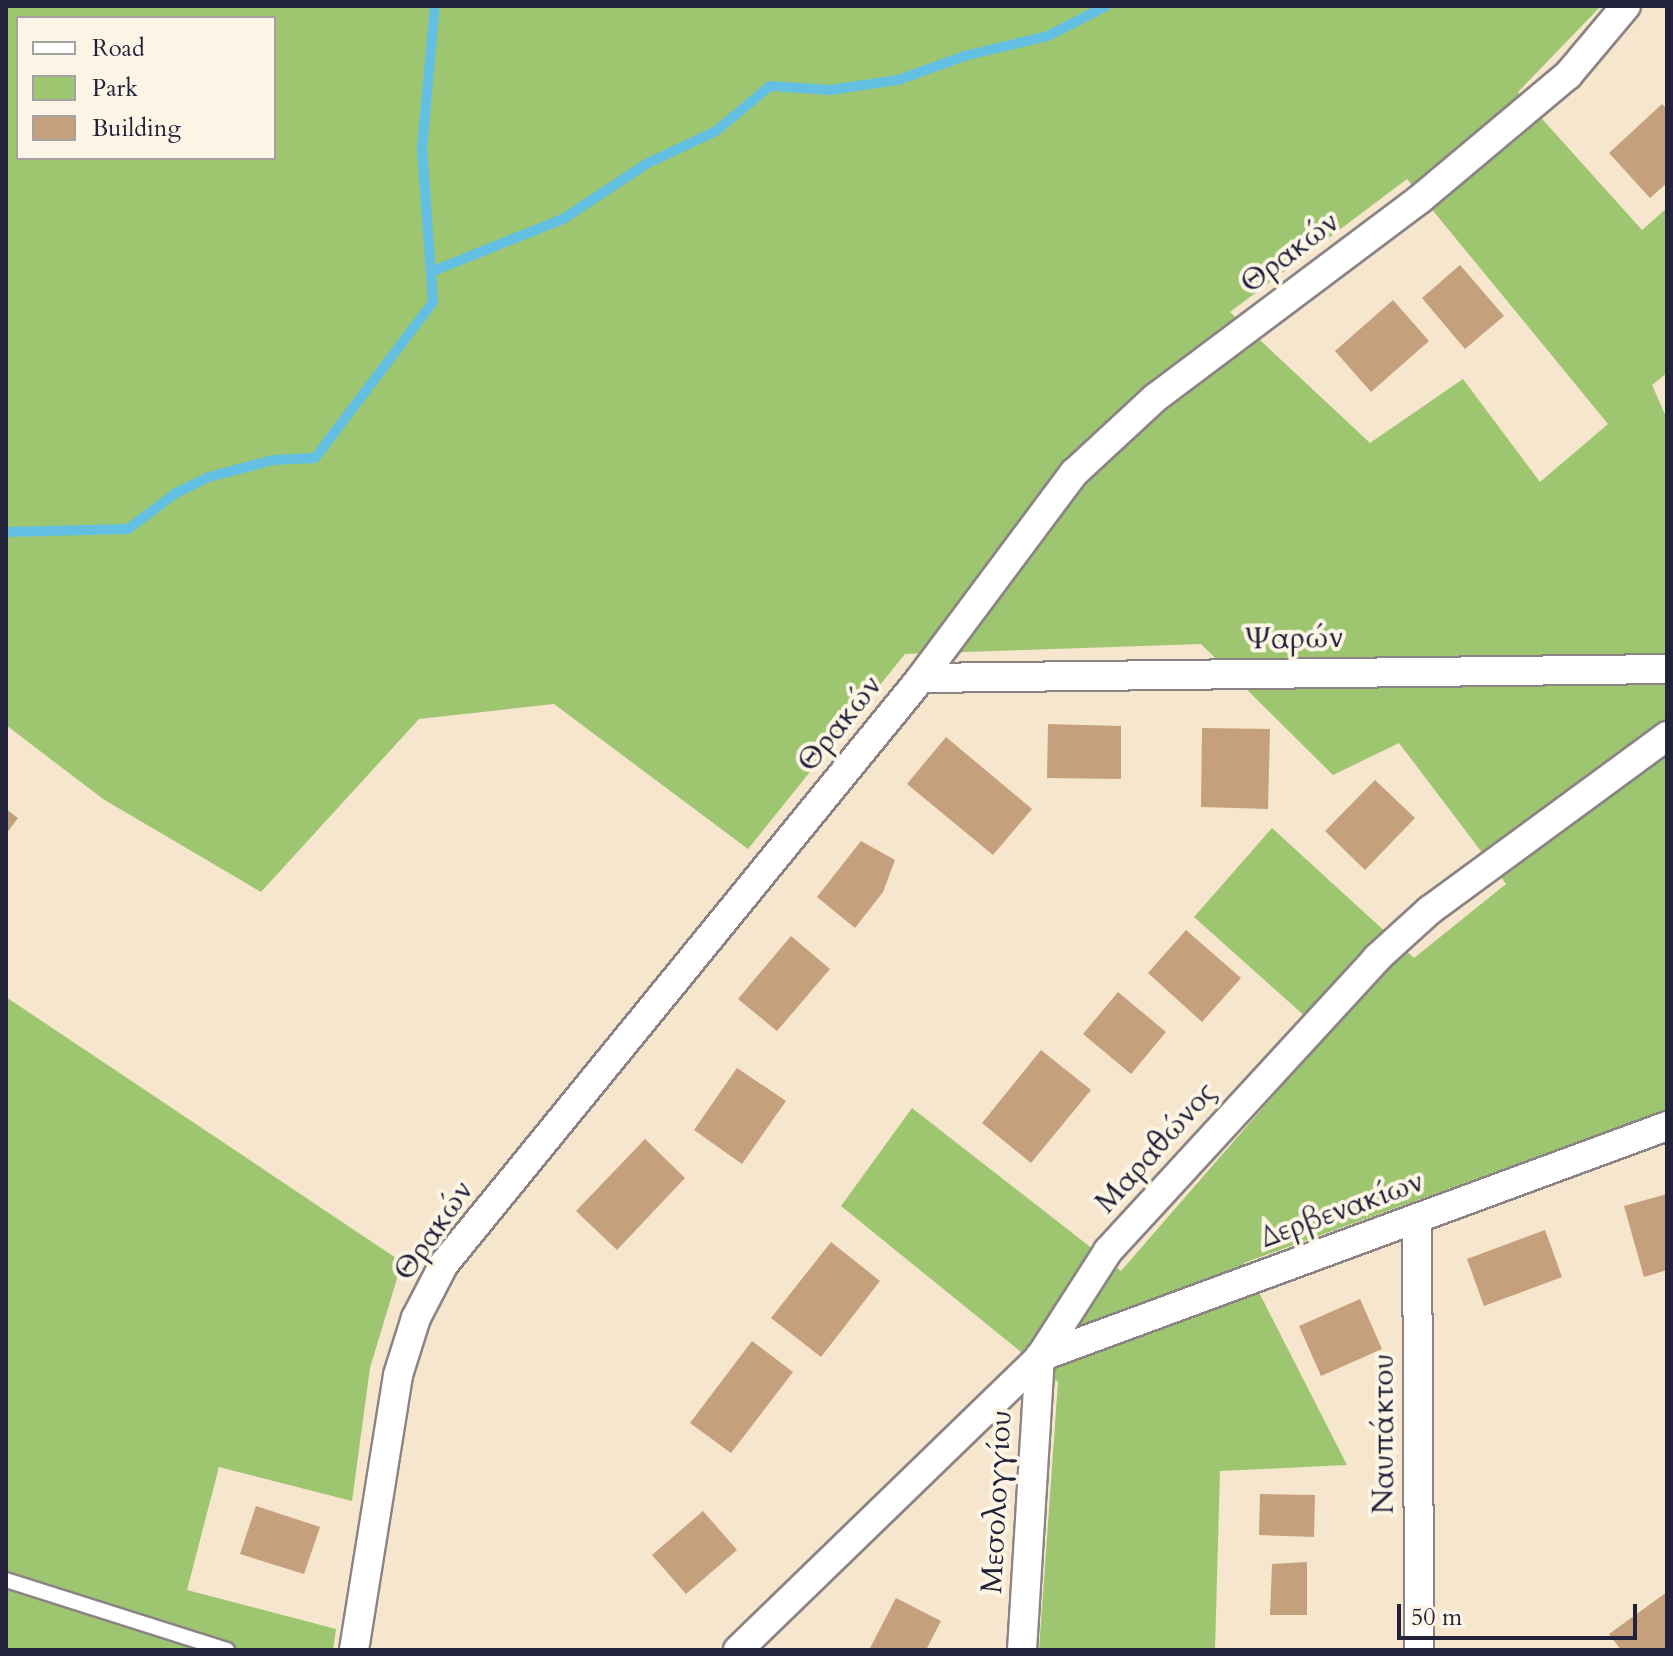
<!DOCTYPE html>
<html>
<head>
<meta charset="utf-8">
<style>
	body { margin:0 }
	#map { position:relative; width:1673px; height:1656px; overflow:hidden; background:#f6e6cd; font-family:Cardo,serif }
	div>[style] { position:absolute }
	.green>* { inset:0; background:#9ec671 }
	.stream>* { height:10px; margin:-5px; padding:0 5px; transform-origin:5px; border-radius:5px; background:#64c0e2 }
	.building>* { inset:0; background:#c5a07d }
	.roads { filter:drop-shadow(2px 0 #8c8484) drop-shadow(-2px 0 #8c8484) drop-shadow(0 2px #8c8484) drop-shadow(0 -2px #8c8484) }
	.service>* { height:14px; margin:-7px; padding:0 7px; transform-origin:7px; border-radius:7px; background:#fff }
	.minor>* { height:28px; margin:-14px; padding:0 14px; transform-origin:14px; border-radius:14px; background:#fff }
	span { translate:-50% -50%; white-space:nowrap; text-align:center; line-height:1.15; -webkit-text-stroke:8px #fcf5e5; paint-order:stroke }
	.street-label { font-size:30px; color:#22223b }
	.frame { position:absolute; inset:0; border:8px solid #22223b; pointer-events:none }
	.legend { position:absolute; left:16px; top:16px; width:260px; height:144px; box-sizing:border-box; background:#fcf5e5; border:2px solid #a5a1a1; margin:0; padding:10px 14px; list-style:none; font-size:24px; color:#22223b }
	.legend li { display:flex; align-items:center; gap:16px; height:40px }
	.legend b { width:40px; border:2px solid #a5a1a1 }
	.scale { position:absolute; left:1397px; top:1604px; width:240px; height:36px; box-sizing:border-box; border:4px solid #22223b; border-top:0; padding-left:10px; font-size:24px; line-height:28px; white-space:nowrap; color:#22223b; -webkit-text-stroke:6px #fcf5e5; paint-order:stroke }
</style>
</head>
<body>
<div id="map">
	<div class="green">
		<i style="clip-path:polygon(evenodd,6px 6px,1601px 6px,1518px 92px,1642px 230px,1667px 208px,1667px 373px,1652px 385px,1667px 419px,1667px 1122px,1663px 1111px,1244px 1263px,1347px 1465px,1220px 1471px,1215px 1650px,1039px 1650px,1058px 1382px,841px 1206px,912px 1108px,1121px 1271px,1326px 1035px,1194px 917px,1272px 828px,1414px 958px,1506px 884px,1399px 743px,1333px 775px,1201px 644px,905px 654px,748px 849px,554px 704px,419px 719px,261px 892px,103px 799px,6px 725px,6px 6px,18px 18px,274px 18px,274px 158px,18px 158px,18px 18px,6px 6px,1407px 179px,1608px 424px,1540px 482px,1463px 379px,1370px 443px,1230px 312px,1407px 179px)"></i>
		<i style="clip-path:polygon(6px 997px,402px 1262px,370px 1368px,352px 1501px,219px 1467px,187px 1590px,336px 1629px,333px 1650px,6px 1650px)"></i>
	</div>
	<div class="stream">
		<i style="left:433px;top:271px;width:140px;rotate:-21.8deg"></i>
		<i style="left:563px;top:219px;width:100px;rotate:-33.5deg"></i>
		<i style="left:646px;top:164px;width:77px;rotate:-25.2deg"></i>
		<i style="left:716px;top:131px;width:70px;rotate:-39.8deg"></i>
		<i style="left:770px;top:86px;width:60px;rotate:3.8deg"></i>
		<i style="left:830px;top:90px;width:69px;rotate:-8.4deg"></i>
		<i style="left:898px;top:80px;width:74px;rotate:-19.7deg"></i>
		<i style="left:968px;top:55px;width:82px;rotate:-13.4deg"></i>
		<i style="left:1048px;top:36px;width:65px;rotate:-27.3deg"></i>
		<i style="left:6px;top:532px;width:122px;rotate:-1.4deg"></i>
		<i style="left:128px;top:529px;width:60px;rotate:-36.9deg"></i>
		<i style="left:176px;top:493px;width:37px;rotate:-26deg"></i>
		<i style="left:209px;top:477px;width:66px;rotate:-14.9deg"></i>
		<i style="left:273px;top:460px;width:42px;rotate:-2.7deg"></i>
		<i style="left:315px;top:458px;width:196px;rotate:-52.9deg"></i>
		<i style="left:433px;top:302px;width:154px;rotate:-94.1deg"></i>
		<i style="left:422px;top:148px;width:143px;rotate:-84.8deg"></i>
	</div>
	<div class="building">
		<i style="clip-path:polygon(1662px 104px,1667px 109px,1667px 183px,1650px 198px,1609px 153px)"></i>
		<i style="clip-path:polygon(1460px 265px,1504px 316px,1465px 349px,1422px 298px)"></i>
		<i style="clip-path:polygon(1393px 300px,1429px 341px,1371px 392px,1335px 351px)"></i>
		<i style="clip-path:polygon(1048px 724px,1121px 726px,1121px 779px,1047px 778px)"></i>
		<i style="clip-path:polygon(1202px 728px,1270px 729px,1268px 809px,1201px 807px)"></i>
		<i style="clip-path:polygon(946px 737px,1032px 809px,993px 855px,907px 784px)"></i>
		<i style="clip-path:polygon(1375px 780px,1415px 818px,1365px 870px,1325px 831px)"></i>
		<i style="clip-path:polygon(6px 809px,18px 818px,6px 834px)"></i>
		<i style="clip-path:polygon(861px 841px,895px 860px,883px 892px,855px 928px,817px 897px)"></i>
		<i style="clip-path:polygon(1186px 930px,1241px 978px,1202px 1022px,1148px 973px)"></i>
		<i style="clip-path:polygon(791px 936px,830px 969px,777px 1031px,738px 999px)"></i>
		<i style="clip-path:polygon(1118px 992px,1166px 1032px,1131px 1074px,1083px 1034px)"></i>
		<i style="clip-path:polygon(1041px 1050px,1091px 1090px,1031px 1163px,982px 1123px)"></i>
		<i style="clip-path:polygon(737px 1068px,786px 1101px,742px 1164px,694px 1130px)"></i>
		<i style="clip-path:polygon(645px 1139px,685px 1178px,617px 1250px,576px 1211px)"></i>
		<i style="clip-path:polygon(1667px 1194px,1667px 1270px,1644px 1277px,1624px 1206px)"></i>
		<i style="clip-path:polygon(1545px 1230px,1562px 1277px,1484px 1306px,1467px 1259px)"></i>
		<i style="clip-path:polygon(831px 1242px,880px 1281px,821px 1357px,771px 1318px)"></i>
		<i style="clip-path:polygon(1360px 1299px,1382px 1349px,1321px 1376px,1299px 1326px)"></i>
		<i style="clip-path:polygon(752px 1341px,793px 1372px,731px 1453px,690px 1423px)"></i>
		<i style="clip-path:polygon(1260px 1494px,1315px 1495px,1314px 1537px,1259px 1535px)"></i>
		<i style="clip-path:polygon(256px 1506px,320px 1527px,304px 1574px,240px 1554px)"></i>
		<i style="clip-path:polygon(703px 1511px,737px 1550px,686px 1594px,652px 1555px)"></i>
		<i style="clip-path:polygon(1307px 1562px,1307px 1615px,1270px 1615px,1272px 1564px)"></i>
		<i style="clip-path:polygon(1667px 1592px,1667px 1650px,1621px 1650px,1609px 1634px)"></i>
		<i style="clip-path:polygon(896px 1598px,941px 1621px,926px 1650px,869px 1650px)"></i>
	</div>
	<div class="roads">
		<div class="service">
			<i style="left:6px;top:1580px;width:232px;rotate:17.6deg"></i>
		</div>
		<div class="minor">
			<i style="left:921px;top:678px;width:746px;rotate:-0.69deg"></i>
			<i style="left:1417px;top:1218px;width:432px;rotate:89.7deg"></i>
			<i style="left:354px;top:1650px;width:278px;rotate:-80.9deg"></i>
			<i style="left:398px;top:1375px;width:60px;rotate:-72.5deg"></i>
			<i style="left:416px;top:1318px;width:61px;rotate:-62.6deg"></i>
			<i style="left:444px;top:1264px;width:756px;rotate:-50.85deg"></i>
			<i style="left:921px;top:678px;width:256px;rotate:-53.3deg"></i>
			<i style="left:1074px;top:473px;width:110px;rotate:-42.8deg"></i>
			<i style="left:1155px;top:398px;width:331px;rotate:-36.9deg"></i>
			<i style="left:1420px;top:199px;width:193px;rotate:-40deg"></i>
			<i style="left:1568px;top:75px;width:90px;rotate:-50deg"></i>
			<i style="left:738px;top:1650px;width:421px;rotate:-44.1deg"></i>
			<i style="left:1040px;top:1357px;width:126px;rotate:-57.3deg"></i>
			<i style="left:1108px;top:1251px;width:398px;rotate:-47.4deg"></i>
			<i style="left:1377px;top:958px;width:72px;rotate:-42.2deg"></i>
			<i style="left:1430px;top:910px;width:294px;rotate:-36.3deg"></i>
			<i style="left:1022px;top:1650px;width:294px;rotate:-86.5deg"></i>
			<i style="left:1040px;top:1357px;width:668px;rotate:-20.22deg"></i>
		</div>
	</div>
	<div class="street-label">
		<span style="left:1290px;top:253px;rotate:-37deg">Θρακών</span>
		<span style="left:1294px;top:639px;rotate:-1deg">Ψαρών</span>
		<span style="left:840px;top:724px;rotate:-51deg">Θρακών</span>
		<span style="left:1156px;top:1148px;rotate:-48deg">Μαραθώνος</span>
		<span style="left:1342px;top:1210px;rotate:-20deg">Δερβενακίων</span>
		<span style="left:434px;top:1231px;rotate:-55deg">Θρακών</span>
		<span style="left:1384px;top:1434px;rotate:-90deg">Ναυπάκτου</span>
		<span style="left:997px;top:1502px;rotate:-87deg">Μεσολογγίου</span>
	</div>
	<div class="frame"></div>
	<ul class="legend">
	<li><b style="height:10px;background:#fff"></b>Road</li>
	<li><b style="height:22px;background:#9ec671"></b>Park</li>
	<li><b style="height:22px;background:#c5a07d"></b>Building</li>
	</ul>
	<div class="scale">50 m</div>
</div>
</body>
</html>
